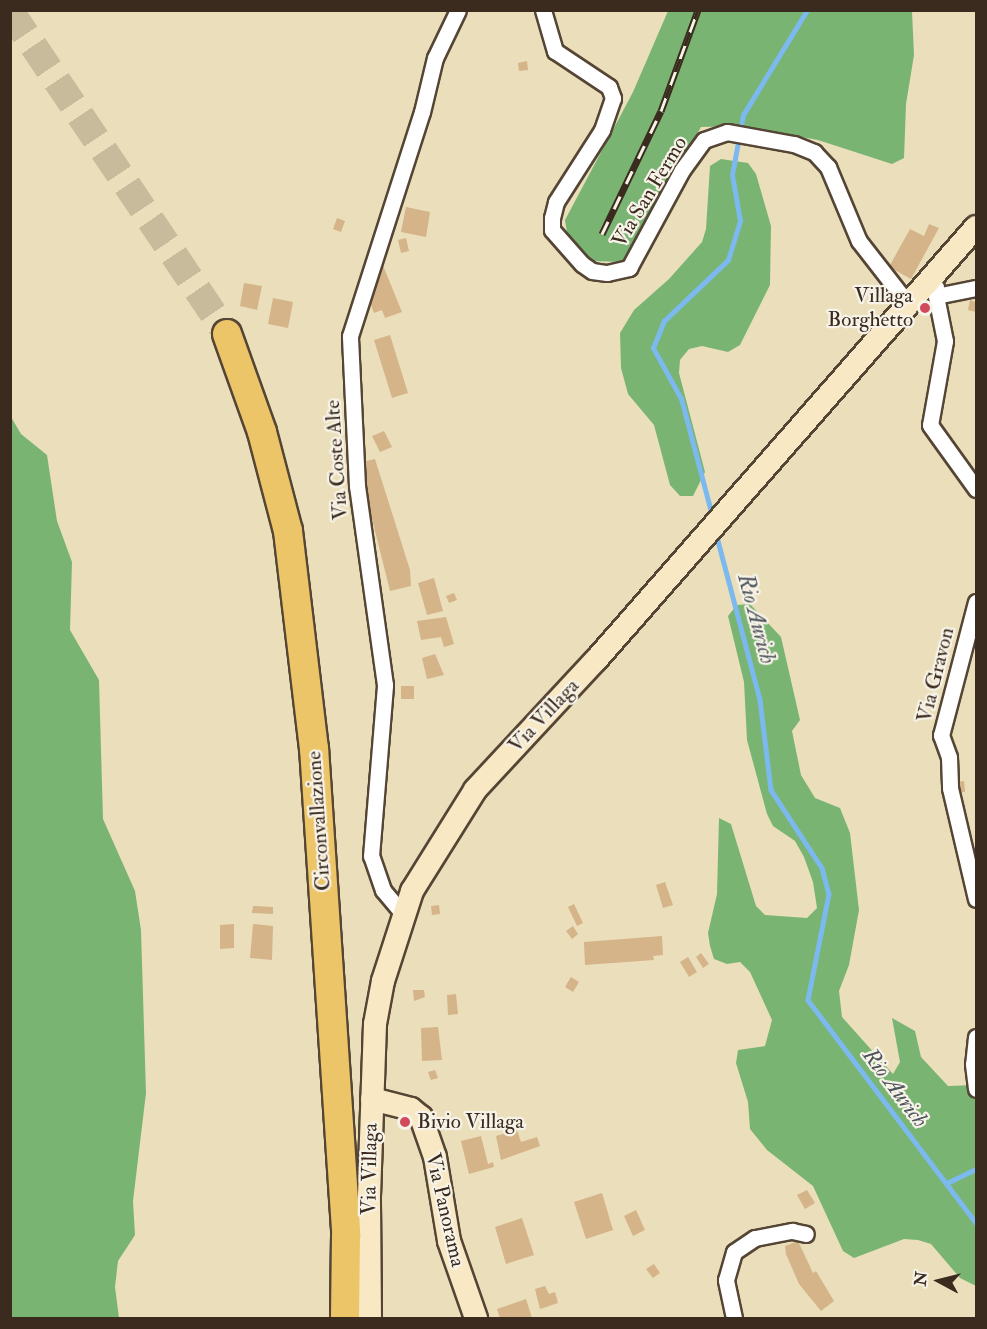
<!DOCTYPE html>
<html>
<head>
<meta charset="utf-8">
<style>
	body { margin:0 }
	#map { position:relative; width:987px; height:1329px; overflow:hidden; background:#eadfba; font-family:"IM FELL Double Pica",serif }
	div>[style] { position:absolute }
	.forest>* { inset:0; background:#7ab473 }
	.stream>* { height:4.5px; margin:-2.25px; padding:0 2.25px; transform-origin:2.25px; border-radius:2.25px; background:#7bb9ee }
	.building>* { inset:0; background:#d5b489 }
	.highway-tunnel>* { height:28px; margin-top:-14px; transform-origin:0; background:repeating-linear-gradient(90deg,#c7bb9b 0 28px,transparent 0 42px) }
	.roads { filter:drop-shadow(2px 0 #554535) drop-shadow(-2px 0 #554535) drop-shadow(0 2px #554535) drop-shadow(0 -2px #554535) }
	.street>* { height:15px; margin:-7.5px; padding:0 7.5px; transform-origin:7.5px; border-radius:7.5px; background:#fff }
	.secondary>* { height:22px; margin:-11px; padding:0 11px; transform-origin:11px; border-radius:11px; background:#f8e8c3 }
	.highway>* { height:28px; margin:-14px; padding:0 14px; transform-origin:14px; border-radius:14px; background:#edc569 }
	.rail>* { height:7px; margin-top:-3.5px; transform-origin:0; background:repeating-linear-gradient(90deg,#f7f3e8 0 14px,#3b2a1e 0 28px); box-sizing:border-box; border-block:2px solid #3b2a1e }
	.dots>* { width:16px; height:16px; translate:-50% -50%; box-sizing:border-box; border:3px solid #f7f3e8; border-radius:50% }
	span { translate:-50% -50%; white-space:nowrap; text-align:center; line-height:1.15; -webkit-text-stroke:4.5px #f7f3e8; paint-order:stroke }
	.street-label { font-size:21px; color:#3b2a1e }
	.poi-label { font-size:21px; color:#3b2a1e }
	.right { translate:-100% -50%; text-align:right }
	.left { translate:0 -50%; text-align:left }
	.water-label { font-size:22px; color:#4e555c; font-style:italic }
	.frame { position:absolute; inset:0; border:12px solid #3b2a1e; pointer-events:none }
	.north { position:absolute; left:909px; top:1251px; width:60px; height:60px; -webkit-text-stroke:4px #f7f3e8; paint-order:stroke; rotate:277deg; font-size:16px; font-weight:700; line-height:24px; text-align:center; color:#3b2a1e }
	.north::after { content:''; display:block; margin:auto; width:21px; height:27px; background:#3b2a1e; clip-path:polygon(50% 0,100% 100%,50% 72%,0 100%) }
</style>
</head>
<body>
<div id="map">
	<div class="forest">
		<i style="clip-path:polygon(668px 11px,912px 11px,914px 55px,906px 104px,904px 158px,892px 164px,818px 140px,742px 126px,701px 127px,623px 262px,592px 261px,568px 239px,565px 220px,633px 92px)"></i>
		<i style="clip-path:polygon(721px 159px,748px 163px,756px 174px,771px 226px,770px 285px,740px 345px,728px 352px,702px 346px,689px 349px,680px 360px,679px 373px,705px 472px,693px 496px,680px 496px,670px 485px,654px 425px,628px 394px,621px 368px,620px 333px,634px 310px,669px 279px,702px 242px,706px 229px,710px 166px)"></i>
		<i style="clip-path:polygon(11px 417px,21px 434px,47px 455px,57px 521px,72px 562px,70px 630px,99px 680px,103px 819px,135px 891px,141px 930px,146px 1093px,133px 1201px,135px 1235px,118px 1261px,115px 1287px,119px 1318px,11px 1318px)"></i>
		<i style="clip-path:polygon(750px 604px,781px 637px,800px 720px,792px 731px,801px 775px,815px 798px,840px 808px,850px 833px,859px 910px,849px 965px,839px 991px,842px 1017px,893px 1074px,900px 1062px,892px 1018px,915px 1031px,921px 1057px,948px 1086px,976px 1085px,976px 1286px,960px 1278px,931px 1244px,918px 1240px,904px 1239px,854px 1258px,843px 1251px,813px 1186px,767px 1150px,750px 1129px,748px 1102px,736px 1063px,738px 1050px,765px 1046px,772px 1020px,750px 972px,740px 962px,727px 964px,714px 959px,710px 946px,708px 933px,717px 894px,719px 818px,731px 824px,756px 906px,765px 915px,807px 918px,817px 908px,813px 882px,804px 857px,795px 841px,773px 826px,767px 814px,747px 740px,744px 682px,728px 616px,737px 605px)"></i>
	</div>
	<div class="stream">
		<i style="left:712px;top:516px;width:121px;rotate:-104.8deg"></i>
		<i style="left:681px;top:399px;width:58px;rotate:-118.8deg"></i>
		<i style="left:653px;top:348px;width:29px;rotate:-68deg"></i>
		<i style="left:664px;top:321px;width:88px;rotate:-43.6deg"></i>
		<i style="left:728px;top:260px;width:41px;rotate:-72.9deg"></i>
		<i style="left:740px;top:221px;width:47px;rotate:-99.9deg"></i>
		<i style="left:732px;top:175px;width:61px;rotate:-79.6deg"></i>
		<i style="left:743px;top:115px;width:123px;rotate:-58.6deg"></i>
		<i style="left:716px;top:533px;width:173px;rotate:75.2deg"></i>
		<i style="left:760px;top:700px;width:91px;rotate:83deg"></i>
		<i style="left:771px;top:790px;width:93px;rotate:56.8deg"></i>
		<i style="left:822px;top:868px;width:27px;rotate:75deg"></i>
		<i style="left:829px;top:894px;width:108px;rotate:101.2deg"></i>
		<i style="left:808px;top:1000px;width:279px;rotate:53deg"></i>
		<i style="left:947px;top:1183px;width:32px;rotate:-26deg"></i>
	</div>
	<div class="building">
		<i style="clip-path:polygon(527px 61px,528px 70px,519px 71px,518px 63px)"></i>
		<i style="clip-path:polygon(406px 207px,430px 212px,426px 237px,401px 232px)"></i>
		<i style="clip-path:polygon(337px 218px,345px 221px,341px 232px,333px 229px)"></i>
		<i style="clip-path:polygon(929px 224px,939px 228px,911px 279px,889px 267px,910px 229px,924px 236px)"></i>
		<i style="clip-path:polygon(406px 238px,409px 251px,401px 253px,398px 240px)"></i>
		<i style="clip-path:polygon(382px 263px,402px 312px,385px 318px,382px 310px,374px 313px,366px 292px,373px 267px)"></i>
		<i style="clip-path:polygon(244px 283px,262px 286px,257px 310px,240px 306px)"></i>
		<i style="clip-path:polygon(273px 298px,293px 302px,288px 328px,268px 324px)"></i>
		<i style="clip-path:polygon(970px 300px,976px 302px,976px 312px,968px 310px)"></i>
		<i style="clip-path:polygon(390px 335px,408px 393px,392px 398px,374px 340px)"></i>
		<i style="clip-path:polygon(384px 431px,392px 447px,380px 452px,372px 436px)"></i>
		<i style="clip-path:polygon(375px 459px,410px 570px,411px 586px,390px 591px,358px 463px)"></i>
		<i style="clip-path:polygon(434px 578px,443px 611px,427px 615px,418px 583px)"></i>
		<i style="clip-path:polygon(454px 593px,457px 600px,449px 603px,446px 596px)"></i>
		<i style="clip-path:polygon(446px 617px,454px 644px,444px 647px,441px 637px,421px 640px,417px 621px)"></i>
		<i style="clip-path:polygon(435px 654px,444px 675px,427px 679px,422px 658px)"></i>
		<i style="clip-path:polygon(401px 686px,414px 686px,414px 699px,401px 699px)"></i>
		<i style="clip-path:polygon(964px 781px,965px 792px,956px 792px,956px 782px)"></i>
		<i style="clip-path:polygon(665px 882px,673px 905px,663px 908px,656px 885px)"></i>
		<i style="clip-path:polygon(574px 904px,583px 923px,577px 926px,568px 907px)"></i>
		<i style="clip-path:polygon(439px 905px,440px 914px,432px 915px,431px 906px)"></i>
		<i style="clip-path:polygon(253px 906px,273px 907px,273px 914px,252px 913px)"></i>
		<i style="clip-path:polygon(234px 924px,234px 948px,220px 949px,220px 925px)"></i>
		<i style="clip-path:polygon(253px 924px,273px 926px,272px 960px,250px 958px)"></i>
		<i style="clip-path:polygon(573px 926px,578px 934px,572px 939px,566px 931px)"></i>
		<i style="clip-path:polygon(662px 936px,663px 955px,653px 956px,654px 960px,585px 965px,584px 942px)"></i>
		<i style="clip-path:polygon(701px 953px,709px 964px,703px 968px,696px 957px)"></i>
		<i style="clip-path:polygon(688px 957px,697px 972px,689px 977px,680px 962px)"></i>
		<i style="clip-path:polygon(571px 977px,579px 982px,573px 992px,565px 987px)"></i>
		<i style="clip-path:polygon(413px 990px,424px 990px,425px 997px,414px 1001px)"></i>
		<i style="clip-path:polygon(456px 994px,458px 1014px,448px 1015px,447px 995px)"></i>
		<i style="clip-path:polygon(438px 1027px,442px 1060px,422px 1061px,421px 1028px)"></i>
		<i style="clip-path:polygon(435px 1070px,438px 1078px,431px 1080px,428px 1072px)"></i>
		<i style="clip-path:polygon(517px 1130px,521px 1142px,537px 1137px,540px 1146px,501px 1160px,496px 1136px)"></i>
		<i style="clip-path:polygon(481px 1136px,488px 1164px,493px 1162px,494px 1167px,469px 1174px,461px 1141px)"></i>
		<i style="clip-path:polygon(807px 1190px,815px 1203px,805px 1209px,797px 1195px)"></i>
		<i style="clip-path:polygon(602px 1193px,613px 1230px,586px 1239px,574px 1202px)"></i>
		<i style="clip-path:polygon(636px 1210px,645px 1230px,633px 1236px,624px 1216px)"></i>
		<i style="clip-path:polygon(522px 1218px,534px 1255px,506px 1264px,495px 1227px)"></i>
		<i style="clip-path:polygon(798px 1241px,813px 1273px,816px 1271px,834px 1301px,821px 1311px,799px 1284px,786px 1254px,785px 1246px)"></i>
		<i style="clip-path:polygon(654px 1264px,660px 1273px,653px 1278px,646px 1269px)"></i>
		<i style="clip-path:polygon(545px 1286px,549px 1294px,555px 1292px,558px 1303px,540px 1309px,535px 1289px)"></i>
		<i style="clip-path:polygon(526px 1299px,532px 1318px,500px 1318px,497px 1309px)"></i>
	</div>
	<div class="highway-tunnel">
		<i style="left:10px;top:11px;width:389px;rotate:56.1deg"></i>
	</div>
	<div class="roads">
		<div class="street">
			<i style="left:543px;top:10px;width:43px;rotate:73.7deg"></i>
			<i style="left:555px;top:51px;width:65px;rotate:33.7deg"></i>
			<i style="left:609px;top:87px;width:12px;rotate:70deg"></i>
			<i style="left:613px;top:98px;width:34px;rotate:109deg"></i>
			<i style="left:602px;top:130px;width:85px;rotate:122.6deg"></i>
			<i style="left:556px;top:202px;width:16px;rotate:104deg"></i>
			<i style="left:552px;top:218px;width:12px;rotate:90deg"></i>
			<i style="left:552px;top:230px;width:45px;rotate:48.6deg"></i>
			<i style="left:582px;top:264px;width:12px;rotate:35deg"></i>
			<i style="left:592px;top:271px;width:15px;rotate:8deg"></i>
			<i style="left:607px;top:273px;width:23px;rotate:-13deg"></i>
			<i style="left:629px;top:268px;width:111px;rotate:-61.6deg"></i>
			<i style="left:682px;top:170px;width:37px;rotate:-54deg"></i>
			<i style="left:704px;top:140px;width:24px;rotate:-19deg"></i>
			<i style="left:727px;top:132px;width:68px;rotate:10.2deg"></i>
			<i style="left:794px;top:144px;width:22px;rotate:22deg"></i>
			<i style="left:814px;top:152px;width:21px;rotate:47deg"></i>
			<i style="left:828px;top:167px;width:80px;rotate:67.3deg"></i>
			<i style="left:859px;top:241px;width:80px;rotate:52.1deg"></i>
			<i style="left:936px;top:287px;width:9px;rotate:90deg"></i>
			<i style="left:936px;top:296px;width:41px;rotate:-11.3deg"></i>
			<i style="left:936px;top:296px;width:46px;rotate:78.7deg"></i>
			<i style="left:945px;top:341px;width:85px;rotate:100.1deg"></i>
			<i style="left:930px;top:425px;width:79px;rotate:54.3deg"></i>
			<i style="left:976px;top:602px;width:138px;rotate:104.7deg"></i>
			<i style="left:941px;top:735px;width:23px;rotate:70deg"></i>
			<i style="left:949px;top:757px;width:31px;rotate:88deg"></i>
			<i style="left:950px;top:788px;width:114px;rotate:76.8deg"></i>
			<i style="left:403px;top:914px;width:31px;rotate:-130deg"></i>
			<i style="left:383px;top:890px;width:36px;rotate:-109deg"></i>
			<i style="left:371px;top:856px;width:172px;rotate:-85.3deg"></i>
			<i style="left:385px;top:685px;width:201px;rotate:-98deg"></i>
			<i style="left:357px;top:486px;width:150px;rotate:-92.7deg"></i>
			<i style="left:350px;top:336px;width:235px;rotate:-72.2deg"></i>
			<i style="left:422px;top:112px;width:56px;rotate:-76.5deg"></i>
			<i style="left:435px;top:58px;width:53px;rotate:-64.4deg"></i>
			<i style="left:976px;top:1037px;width:27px;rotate:96deg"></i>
			<i style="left:973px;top:1064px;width:25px;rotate:83deg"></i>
			<i style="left:734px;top:1318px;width:39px;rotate:-102deg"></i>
			<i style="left:726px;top:1280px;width:29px;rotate:-74deg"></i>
			<i style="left:734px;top:1252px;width:25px;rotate:-34deg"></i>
			<i style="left:755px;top:1238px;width:38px;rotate:-11deg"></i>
			<i style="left:792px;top:1231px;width:14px;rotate:12deg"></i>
		</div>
		<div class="secondary">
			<i style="left:372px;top:1099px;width:40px;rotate:14.4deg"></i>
			<i style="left:411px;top:1109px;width:13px;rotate:39deg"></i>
			<i style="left:421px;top:1117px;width:42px;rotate:70.7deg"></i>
			<i style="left:435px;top:1157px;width:85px;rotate:80.5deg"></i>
			<i style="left:449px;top:1241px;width:82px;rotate:70.7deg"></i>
			<i style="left:370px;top:1318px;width:122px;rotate:-90.5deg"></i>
			<i style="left:369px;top:1196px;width:172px;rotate:-88deg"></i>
			<i style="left:375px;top:1024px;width:44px;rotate:-79.5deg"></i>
			<i style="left:383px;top:981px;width:95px;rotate:-72.1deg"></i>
			<i style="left:412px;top:891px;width:119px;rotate:-58deg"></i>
			<i style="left:475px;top:790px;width:178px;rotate:-47.1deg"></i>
			<i style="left:596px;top:660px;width:576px;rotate:-48.73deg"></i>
		</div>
		<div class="highway">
			<i style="left:227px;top:334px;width:104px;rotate:70.3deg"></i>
			<i style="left:262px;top:432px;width:102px;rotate:75.3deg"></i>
			<i style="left:288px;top:531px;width:219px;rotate:83.2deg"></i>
			<i style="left:314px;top:748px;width:489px;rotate:86.2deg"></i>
			<i style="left:346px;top:1236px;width:82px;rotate:90.7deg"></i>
		</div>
	</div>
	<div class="rail">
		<i style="left:602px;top:234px;width:136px;rotate:-64.4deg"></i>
		<i style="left:661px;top:111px;width:108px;rotate:-69.9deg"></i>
	</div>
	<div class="dots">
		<i style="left:925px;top:308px;background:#d1495b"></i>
		<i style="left:405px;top:1122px;background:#d1495b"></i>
	</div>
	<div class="street-label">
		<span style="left:650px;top:192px;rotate:-59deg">Via San Fermo</span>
		<span style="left:337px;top:460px;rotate:-94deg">Via Coste Alte</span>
		<span style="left:936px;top:675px;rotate:-76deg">Via Gravon</span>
		<span style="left:544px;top:716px;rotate:-47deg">Via Villaga</span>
		<span style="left:319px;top:821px;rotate:-94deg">Circonvallazione</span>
		<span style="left:370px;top:1169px;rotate:-89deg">Via Villaga</span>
		<span style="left:445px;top:1210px;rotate:77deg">Via Panorama</span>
	</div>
	<div class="poi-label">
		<span class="right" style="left:913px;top:308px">Villaga<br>Borghetto</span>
		<span class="left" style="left:417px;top:1122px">Bivio Villaga</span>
	</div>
	<div class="water-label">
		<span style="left:756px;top:619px;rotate:75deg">Rio Aurich</span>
		<span style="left:895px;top:1088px;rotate:53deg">Rio Aurich</span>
	</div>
	<div class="frame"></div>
	<div class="north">N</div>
</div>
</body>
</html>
